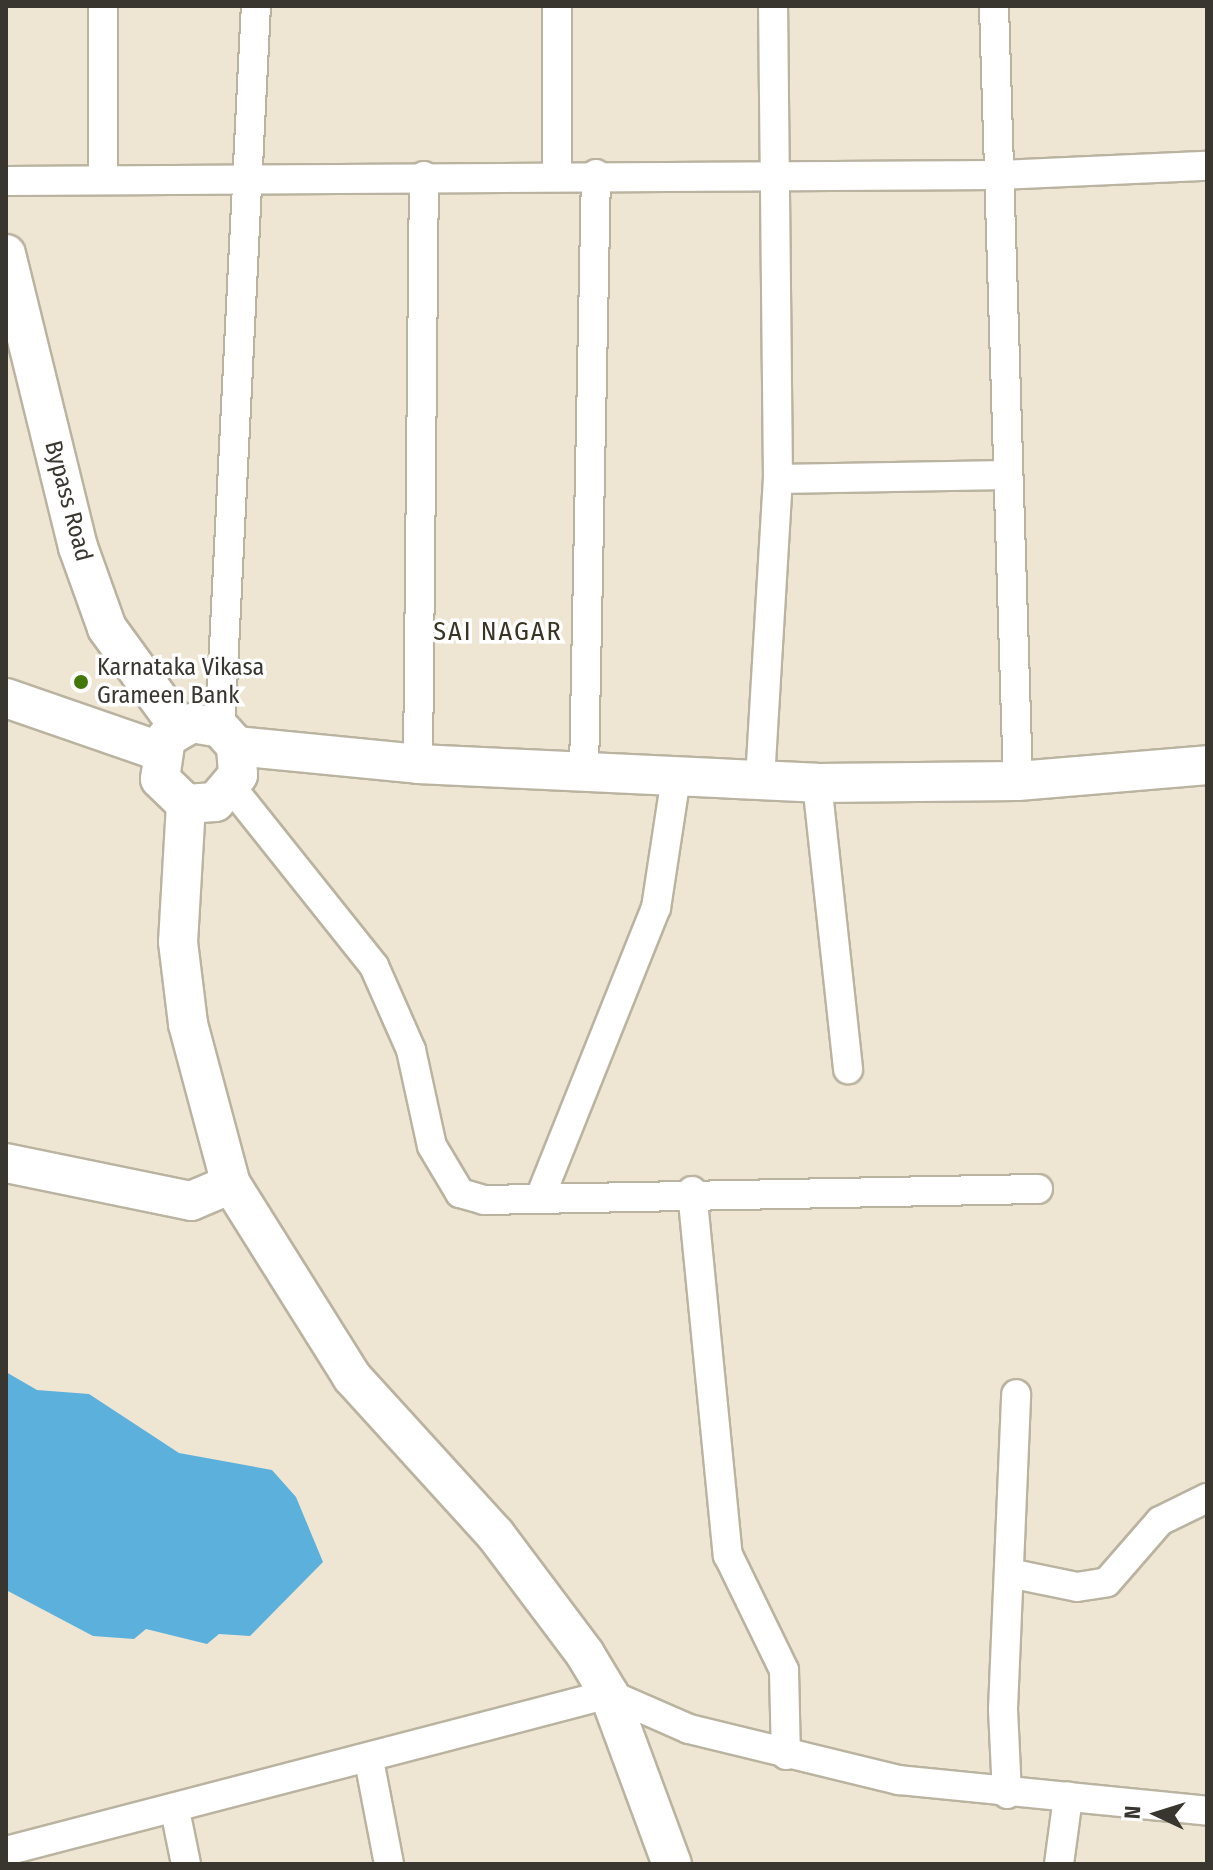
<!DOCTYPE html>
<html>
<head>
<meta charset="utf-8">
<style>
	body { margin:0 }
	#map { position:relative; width:1213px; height:1870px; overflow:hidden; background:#eee6d3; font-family:"Fira Sans Condensed",sans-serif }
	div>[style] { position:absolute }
	.water>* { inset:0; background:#5cb1dc }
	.roads { filter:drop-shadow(2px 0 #bab3a0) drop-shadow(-2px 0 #bab3a0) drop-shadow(0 2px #bab3a0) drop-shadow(0 -2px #bab3a0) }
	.street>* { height:28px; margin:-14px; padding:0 14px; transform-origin:14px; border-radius:14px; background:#fff }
	.secondary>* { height:38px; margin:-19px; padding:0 19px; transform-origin:19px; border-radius:19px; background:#fff }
	.dots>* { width:22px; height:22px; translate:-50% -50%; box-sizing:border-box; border:4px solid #fff; border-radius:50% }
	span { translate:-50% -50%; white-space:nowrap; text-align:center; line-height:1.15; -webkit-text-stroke:7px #fff; paint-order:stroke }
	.street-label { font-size:24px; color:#39362f }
	.poi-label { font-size:24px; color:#39362f }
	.left { translate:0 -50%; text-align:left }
	.neighbourhood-label { font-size:26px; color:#3a3424; letter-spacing:2px }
	.frame { position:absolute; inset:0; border:8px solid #39362f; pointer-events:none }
	.north { position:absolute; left:1117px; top:1774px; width:80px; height:80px; -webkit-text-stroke:6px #fff; paint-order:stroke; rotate:274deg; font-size:22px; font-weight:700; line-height:32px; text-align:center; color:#39362f }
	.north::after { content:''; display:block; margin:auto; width:28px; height:36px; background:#39362f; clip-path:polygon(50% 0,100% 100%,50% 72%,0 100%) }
</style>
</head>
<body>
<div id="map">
	<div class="water">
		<i style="clip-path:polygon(6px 1372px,37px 1390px,89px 1394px,179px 1453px,272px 1470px,296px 1497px,323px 1562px,250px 1636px,219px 1634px,207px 1644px,146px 1629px,134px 1639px,93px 1636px,6px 1590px)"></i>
	</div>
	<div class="roads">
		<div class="street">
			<i style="left:994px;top:6px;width:775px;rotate:88.23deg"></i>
			<i style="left:557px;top:175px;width:169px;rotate:-90deg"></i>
			<i style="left:103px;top:180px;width:174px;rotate:-90deg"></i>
			<i style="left:6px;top:181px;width:991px;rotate:-0.35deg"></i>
			<i style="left:997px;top:175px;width:210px;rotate:-2.5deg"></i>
			<i style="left:778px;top:479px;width:229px;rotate:-1deg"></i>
			<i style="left:220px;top:728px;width:723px;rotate:-87.15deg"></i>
			<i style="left:418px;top:764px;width:588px;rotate:-89.42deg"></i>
			<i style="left:584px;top:771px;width:597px;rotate:-88.85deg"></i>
			<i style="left:760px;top:780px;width:302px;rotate:-86.6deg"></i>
			<i style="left:778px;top:479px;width:473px;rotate:-90.6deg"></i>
			<i style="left:817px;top:783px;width:288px;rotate:83.8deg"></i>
			<i style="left:232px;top:788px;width:228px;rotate:51.4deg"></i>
			<i style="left:374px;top:966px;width:92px;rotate:66.2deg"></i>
			<i style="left:411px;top:1050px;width:98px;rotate:77.7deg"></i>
			<i style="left:432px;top:1146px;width:55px;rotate:59.2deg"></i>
			<i style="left:460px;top:1193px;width:25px;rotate:16deg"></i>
			<i style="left:484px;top:1200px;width:554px;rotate:-1.14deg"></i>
			<i style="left:692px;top:1191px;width:366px;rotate:84.4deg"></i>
			<i style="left:728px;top:1555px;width:128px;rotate:64deg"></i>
			<i style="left:784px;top:1670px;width:85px;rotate:88.7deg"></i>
			<i style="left:541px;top:1195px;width:309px;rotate:-68.2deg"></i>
			<i style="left:656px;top:908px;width:133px;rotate:-81.3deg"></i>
			<i style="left:1009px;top:1573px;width:69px;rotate:11.6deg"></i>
			<i style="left:1077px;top:1587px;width:30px;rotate:-9deg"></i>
			<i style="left:1107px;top:1582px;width:81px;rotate:-49deg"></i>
			<i style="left:1160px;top:1521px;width:52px;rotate:-26.1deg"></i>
			<i style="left:369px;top:1760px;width:106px;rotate:79.1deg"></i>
			<i style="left:1007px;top:1794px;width:85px;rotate:-92.7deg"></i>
			<i style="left:1003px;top:1709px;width:315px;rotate:-87.6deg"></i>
			<i style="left:175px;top:1810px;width:55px;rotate:78.5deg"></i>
			<i style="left:6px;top:1851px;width:623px;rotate:-14.59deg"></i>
			<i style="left:609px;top:1694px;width:87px;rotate:23.6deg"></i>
			<i style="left:689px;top:1729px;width:216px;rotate:13.7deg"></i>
			<i style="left:899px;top:1780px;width:310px;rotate:5.7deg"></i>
			<i style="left:1059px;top:1864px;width:68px;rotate:-82.3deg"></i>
		</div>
		<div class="secondary">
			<i style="left:6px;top:254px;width:302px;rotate:76.2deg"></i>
			<i style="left:78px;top:547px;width:86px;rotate:70.3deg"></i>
			<i style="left:107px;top:628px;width:122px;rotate:54deg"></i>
			<i style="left:6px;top:698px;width:162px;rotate:19.1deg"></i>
			<i style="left:236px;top:746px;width:29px;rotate:86deg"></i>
			<i style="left:238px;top:775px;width:35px;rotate:130deg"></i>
			<i style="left:215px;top:802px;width:29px;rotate:176deg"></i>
			<i style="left:186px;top:804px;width:36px;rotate:-136deg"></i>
			<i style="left:160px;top:779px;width:41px;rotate:-81.7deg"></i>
			<i style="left:166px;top:738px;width:30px;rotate:-30deg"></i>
			<i style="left:192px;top:723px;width:28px;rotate:10deg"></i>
			<i style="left:220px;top:728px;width:24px;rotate:48deg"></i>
			<i style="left:236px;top:746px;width:183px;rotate:5.6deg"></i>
			<i style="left:418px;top:764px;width:399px;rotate:2.7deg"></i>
			<i style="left:817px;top:783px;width:201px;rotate:-0.6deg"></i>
			<i style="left:1018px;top:781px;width:190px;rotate:-4.8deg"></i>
			<i style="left:186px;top:804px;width:138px;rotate:93.3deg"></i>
			<i style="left:178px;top:942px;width:83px;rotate:83deg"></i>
			<i style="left:188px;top:1024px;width:166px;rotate:75deg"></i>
			<i style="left:231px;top:1184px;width:228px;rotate:57.9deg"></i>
			<i style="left:352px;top:1377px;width:212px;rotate:47.7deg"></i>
			<i style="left:495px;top:1534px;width:150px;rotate:53.1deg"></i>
			<i style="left:585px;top:1654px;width:47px;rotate:59deg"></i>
			<i style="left:609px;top:1694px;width:181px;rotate:69.7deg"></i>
			<i style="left:6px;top:1163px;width:189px;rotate:11.6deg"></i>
			<i style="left:191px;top:1201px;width:43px;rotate:-23deg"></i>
		</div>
	</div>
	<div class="dots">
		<i style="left:81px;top:682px;background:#427808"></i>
	</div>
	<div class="street-label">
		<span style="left:68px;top:501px;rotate:75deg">Bypass Road</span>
	</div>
	<div class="poi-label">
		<span class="left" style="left:97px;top:682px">Karnataka Vikasa<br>Grameen Bank</span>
	</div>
	<div class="neighbourhood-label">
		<span style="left:498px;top:632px">SAI NAGAR</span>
	</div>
	<div class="frame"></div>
	<div class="north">N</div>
</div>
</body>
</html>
